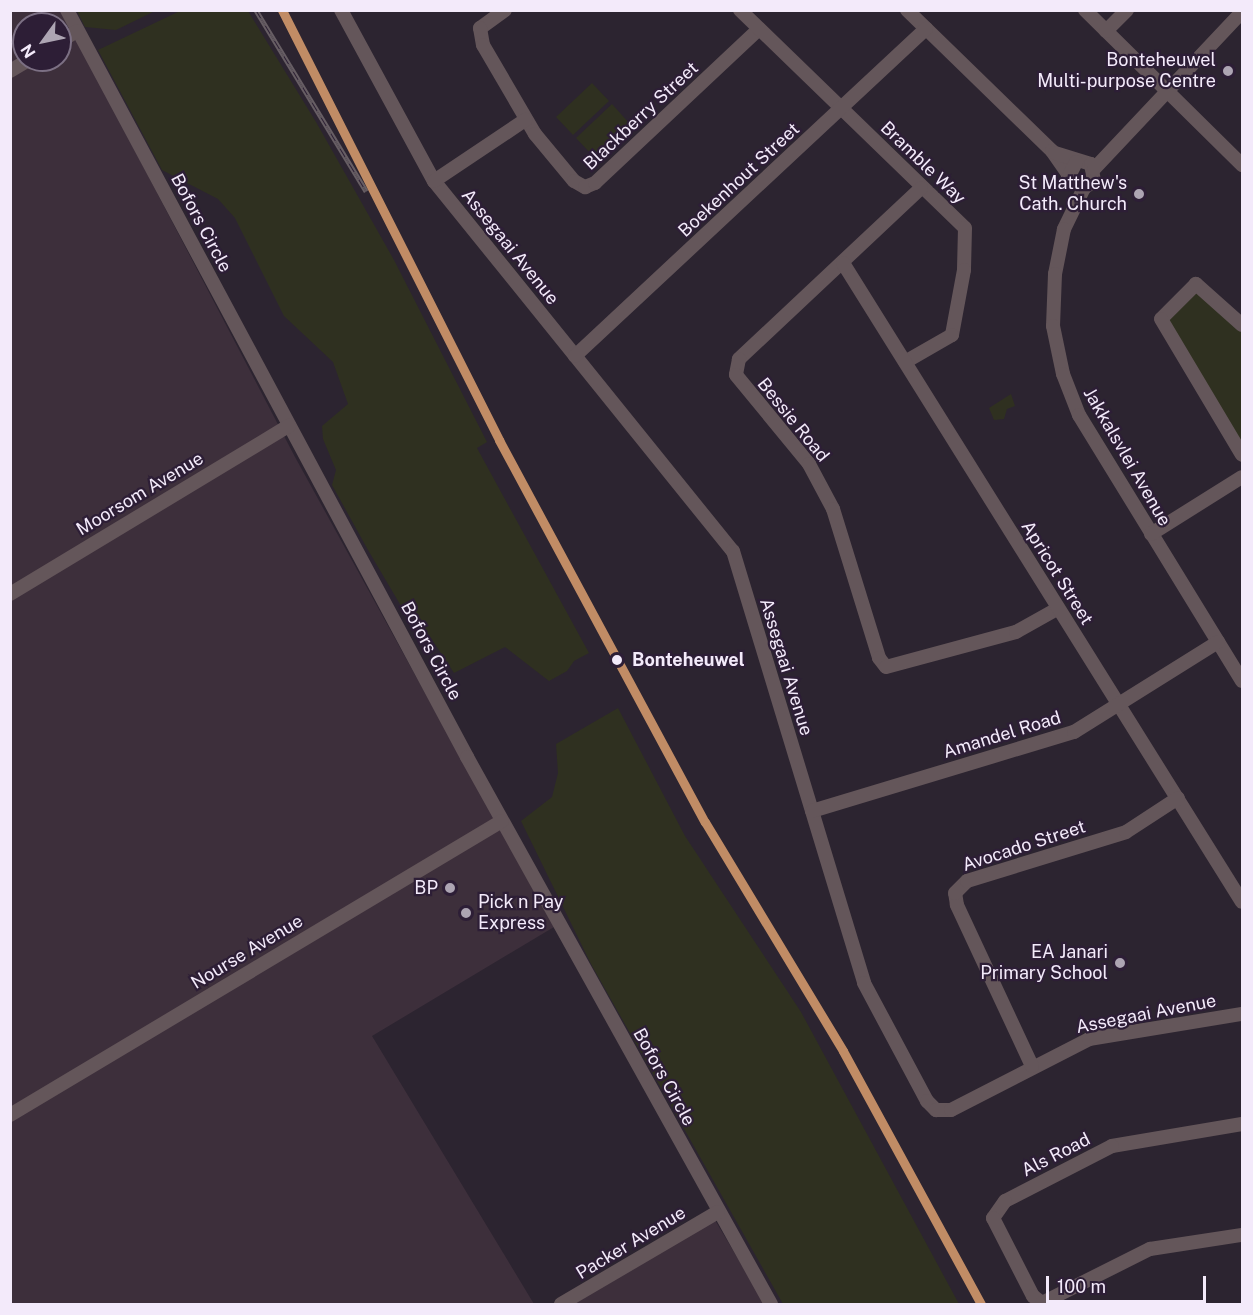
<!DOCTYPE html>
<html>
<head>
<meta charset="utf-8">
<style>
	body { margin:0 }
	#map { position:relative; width:1253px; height:1315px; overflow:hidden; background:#2c2430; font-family:"Public Sans",sans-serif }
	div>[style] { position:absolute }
	.industrial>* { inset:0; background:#3d2f3b }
	.green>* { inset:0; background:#2f3020 }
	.minor>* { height:14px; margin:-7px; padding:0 7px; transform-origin:7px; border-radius:7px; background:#64565a }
	.rail>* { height:5px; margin-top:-2.5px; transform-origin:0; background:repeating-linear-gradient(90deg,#2d1e36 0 9px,#675e64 0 18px); box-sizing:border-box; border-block:2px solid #675e64 }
	.rail-1>* { height:9px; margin:-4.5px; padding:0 4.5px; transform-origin:4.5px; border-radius:4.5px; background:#c18c65 }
	.dots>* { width:16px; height:16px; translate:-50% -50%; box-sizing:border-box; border:3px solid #2d1e36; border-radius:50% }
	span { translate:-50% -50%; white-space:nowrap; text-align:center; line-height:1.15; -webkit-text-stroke:4.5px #2d1e36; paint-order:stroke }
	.poi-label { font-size:18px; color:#f3eafa }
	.right { translate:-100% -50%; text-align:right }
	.left { translate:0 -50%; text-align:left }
	.street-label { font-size:18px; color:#f3eafa }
	.stop-label { font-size:18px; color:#f3eafa; font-weight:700 }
	.frame { position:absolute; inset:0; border:12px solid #f3eafa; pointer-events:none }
	.north { position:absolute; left:12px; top:12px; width:60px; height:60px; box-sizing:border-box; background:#2d1e36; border:2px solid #7c7084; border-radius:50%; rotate:237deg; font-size:16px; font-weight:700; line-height:24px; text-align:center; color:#f3eafa }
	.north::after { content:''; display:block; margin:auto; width:21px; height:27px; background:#ada5b3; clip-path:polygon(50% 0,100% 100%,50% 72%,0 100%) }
	.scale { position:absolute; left:1046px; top:1276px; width:160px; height:27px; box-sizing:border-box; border:3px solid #f3eafa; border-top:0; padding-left:8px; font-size:18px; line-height:21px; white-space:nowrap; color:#f3eafa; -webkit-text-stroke:4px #2d1e36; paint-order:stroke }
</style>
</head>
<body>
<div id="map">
	<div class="industrial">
		<i style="clip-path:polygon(evenodd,10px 11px,62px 11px,295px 457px,554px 927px,372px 1036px,534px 1304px,11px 1304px,10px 11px,24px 24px,60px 24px,60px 60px,24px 60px,24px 24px)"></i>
		<i style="clip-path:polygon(712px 1215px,765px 1304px,561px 1304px)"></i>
	</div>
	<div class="green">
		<i style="clip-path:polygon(182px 10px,248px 11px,316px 122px,394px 260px,487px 442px,477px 448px,589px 653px,574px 661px,567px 671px,549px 681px,505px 647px,454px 673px,431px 638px,401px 606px,368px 550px,332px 485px,336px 470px,323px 439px,322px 426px,348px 404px,333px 362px,284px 316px,235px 218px,218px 199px,162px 170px,98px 50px)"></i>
		<i style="clip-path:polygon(77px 11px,155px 11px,116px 30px,85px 27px)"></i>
		<i style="clip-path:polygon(592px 83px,609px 101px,573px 135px,556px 117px)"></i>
		<i style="clip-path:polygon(612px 104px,629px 123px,593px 156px,576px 138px)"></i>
		<i style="clip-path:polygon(1192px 293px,1202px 294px,1242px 333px,1242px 447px,1167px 322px)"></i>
		<i style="clip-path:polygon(1011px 394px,1015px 406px,1007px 409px,1004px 419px,994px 420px,989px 408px)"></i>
		<i style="clip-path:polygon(618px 708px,685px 836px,801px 1012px,959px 1304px,783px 1304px,591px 964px,521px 821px,552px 797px,558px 773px,556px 744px)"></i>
	</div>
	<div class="minor">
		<i style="left:67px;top:10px;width:847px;rotate:61.83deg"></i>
		<i style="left:467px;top:757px;width:626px;rotate:60.94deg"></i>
		<i style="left:341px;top:10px;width:195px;rotate:61.5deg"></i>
		<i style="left:434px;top:181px;width:476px;rotate:51.1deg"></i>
		<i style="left:733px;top:551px;width:451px;rotate:73.1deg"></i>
		<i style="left:864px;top:983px;width:134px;rotate:61.9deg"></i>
		<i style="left:927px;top:1101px;width:13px;rotate:45deg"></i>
		<i style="left:936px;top:1110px;width:15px"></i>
		<i style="left:951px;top:1110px;width:155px;rotate:-27.2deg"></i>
		<i style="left:1089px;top:1039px;width:155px;rotate:-9.3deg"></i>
		<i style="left:505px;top:10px;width:31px;rotate:144deg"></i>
		<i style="left:480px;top:28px;width:17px;rotate:80deg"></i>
		<i style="left:483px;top:45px;width:103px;rotate:59.7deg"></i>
		<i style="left:535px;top:134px;width:61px;rotate:50.3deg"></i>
		<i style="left:574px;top:181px;width:13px;rotate:29deg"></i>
		<i style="left:585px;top:187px;width:11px;rotate:-22deg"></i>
		<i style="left:595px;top:183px;width:225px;rotate:-43.2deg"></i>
		<i style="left:740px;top:10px;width:313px;rotate:44.1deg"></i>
		<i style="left:965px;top:228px;width:42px;rotate:91.4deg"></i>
		<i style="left:964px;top:270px;width:66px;rotate:100.5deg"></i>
		<i style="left:952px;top:335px;width:54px;rotate:150.1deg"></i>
		<i style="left:907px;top:10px;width:202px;rotate:44.2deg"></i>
		<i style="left:1052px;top:151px;width:28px;rotate:55deg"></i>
		<i style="left:1085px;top:10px;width:221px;rotate:44.6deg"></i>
		<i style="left:1106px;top:31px;width:30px;rotate:-45deg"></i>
		<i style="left:60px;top:41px;width:20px;rotate:-30deg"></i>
		<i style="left:10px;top:71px;width:21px;rotate:-31deg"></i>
		<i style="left:1055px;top:153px;width:38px;rotate:17deg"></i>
		<i style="left:1091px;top:164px;width:17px;rotate:80deg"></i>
		<i style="left:1094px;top:181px;width:12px;rotate:145deg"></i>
		<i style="left:1084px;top:188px;width:19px;rotate:-148deg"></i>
		<i style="left:1068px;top:178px;width:18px;rotate:-63deg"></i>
		<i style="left:1094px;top:169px;width:216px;rotate:-46.7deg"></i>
		<i style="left:434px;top:181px;width:110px;rotate:-33.8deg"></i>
		<i style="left:921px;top:188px;width:250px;rotate:136.8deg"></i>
		<i style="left:739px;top:359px;width:16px;rotate:101deg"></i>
		<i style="left:736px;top:375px;width:115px;rotate:50.6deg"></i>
		<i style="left:809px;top:464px;width:51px;rotate:61.9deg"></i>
		<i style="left:833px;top:509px;width:156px;rotate:72.8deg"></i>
		<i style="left:879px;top:658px;width:11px;rotate:52deg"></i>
		<i style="left:886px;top:667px;width:135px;rotate:-15.1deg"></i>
		<i style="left:1016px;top:632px;width:47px;rotate:-29.3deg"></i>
		<i style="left:1084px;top:188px;width:46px;rotate:116deg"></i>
		<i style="left:1064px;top:229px;width:46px;rotate:101.3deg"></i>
		<i style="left:1055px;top:274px;width:52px;rotate:92.2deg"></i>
		<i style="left:1053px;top:326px;width:49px;rotate:78.2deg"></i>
		<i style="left:1063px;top:374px;width:44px;rotate:68.7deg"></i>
		<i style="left:1079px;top:415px;width:312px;rotate:58.5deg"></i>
		<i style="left:843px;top:263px;width:753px;rotate:58.02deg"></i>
		<i style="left:1242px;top:325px;width:62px;rotate:-138.3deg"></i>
		<i style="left:1196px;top:284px;width:49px;rotate:135deg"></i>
		<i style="left:1161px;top:319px;width:158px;rotate:59.2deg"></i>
		<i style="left:575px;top:356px;width:480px;rotate:-43deg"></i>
		<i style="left:1151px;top:534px;width:107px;rotate:-32.1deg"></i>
		<i style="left:10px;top:594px;width:326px;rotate:-31.1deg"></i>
		<i style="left:812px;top:811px;width:274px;rotate:-16.8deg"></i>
		<i style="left:1074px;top:732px;width:170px;rotate:-32deg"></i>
		<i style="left:1032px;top:1066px;width:178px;rotate:-115deg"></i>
		<i style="left:957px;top:905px;width:12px;rotate:-99deg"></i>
		<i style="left:955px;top:893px;width:17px;rotate:-45deg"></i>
		<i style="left:967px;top:881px;width:166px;rotate:-17.1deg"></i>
		<i style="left:1126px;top:832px;width:62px;rotate:-33.2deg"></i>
		<i style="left:10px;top:1115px;width:573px;rotate:-30.86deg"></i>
		<i style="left:1242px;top:1124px;width:132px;rotate:170.4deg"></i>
		<i style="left:1112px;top:1146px;width:120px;rotate:152.8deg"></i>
		<i style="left:1005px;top:1201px;width:21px;rotate:125deg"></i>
		<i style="left:993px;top:1218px;width:88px;rotate:62.9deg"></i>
		<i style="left:1033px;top:1296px;width:11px;rotate:38deg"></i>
		<i style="left:1042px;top:1303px;width:121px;rotate:-26.6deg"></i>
		<i style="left:1150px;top:1249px;width:93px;rotate:-8.7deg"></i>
		<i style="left:561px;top:1304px;width:182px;rotate:-30.4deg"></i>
	</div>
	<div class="rail">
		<i style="left:256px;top:10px;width:212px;rotate:58.7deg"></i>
	</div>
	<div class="rail-1">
		<i style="left:282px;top:10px;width:482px;rotate:63.2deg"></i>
		<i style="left:499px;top:440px;width:434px;rotate:61.7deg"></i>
		<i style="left:705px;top:822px;width:267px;rotate:58.9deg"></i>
		<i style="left:843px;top:1051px;width:288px;rotate:61.4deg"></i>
	</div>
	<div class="dots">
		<i style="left:1228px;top:71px;background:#ada5b3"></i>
		<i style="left:1139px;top:194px;background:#ada5b3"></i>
		<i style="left:617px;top:660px;background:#f3eafa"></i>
		<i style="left:450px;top:888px;background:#ada5b3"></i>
		<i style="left:466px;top:913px;background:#ada5b3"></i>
		<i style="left:1120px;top:963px;background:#ada5b3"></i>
	</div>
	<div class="poi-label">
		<span class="right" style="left:1216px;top:71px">Bonteheuwel<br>Multi-purpose Centre</span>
		<span class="right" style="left:1127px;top:194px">St Matthew's<br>Cath. Church</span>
		<span class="right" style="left:438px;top:888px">BP</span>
		<span class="left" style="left:478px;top:913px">Pick n Pay<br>Express</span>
		<span class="right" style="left:1108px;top:963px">EA Janari<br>Primary School</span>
	</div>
	<div class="street-label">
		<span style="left:641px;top:116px;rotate:-43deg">Blackberry Street</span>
		<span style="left:923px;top:163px;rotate:44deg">Bramble Way</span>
		<span style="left:739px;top:180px;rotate:-43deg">Boekenhout Street</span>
		<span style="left:201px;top:223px;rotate:62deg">Bofors Circle</span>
		<span style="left:510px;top:247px;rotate:51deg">Assegaai Avenue</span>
		<span style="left:793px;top:420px;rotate:51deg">Bessie Road</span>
		<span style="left:1127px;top:457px;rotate:60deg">Jakkalsvlei Avenue</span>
		<span style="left:140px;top:494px;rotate:-31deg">Moorsom Avenue</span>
		<span style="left:1057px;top:573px;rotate:58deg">Apricot Street</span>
		<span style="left:431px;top:651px;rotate:62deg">Bofors Circle</span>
		<span style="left:786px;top:667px;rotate:73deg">Assegaai Avenue</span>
		<span style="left:1002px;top:735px;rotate:-17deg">Amandel Road</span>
		<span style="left:1024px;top:846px;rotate:-18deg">Avocado Street</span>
		<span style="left:247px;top:952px;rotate:-31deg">Nourse Avenue</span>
		<span style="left:1146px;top:1014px;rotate:-11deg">Assegaai Avenue</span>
		<span style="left:664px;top:1077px;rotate:61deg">Bofors Circle</span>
		<span style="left:1056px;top:1155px;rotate:-27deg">Als Road</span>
		<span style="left:631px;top:1243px;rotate:-31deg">Packer Avenue</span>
	</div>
	<div class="stop-label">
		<span class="left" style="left:632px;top:660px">Bonteheuwel</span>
	</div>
	<div class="frame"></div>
	<div class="north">N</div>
	<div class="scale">100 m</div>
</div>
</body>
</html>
